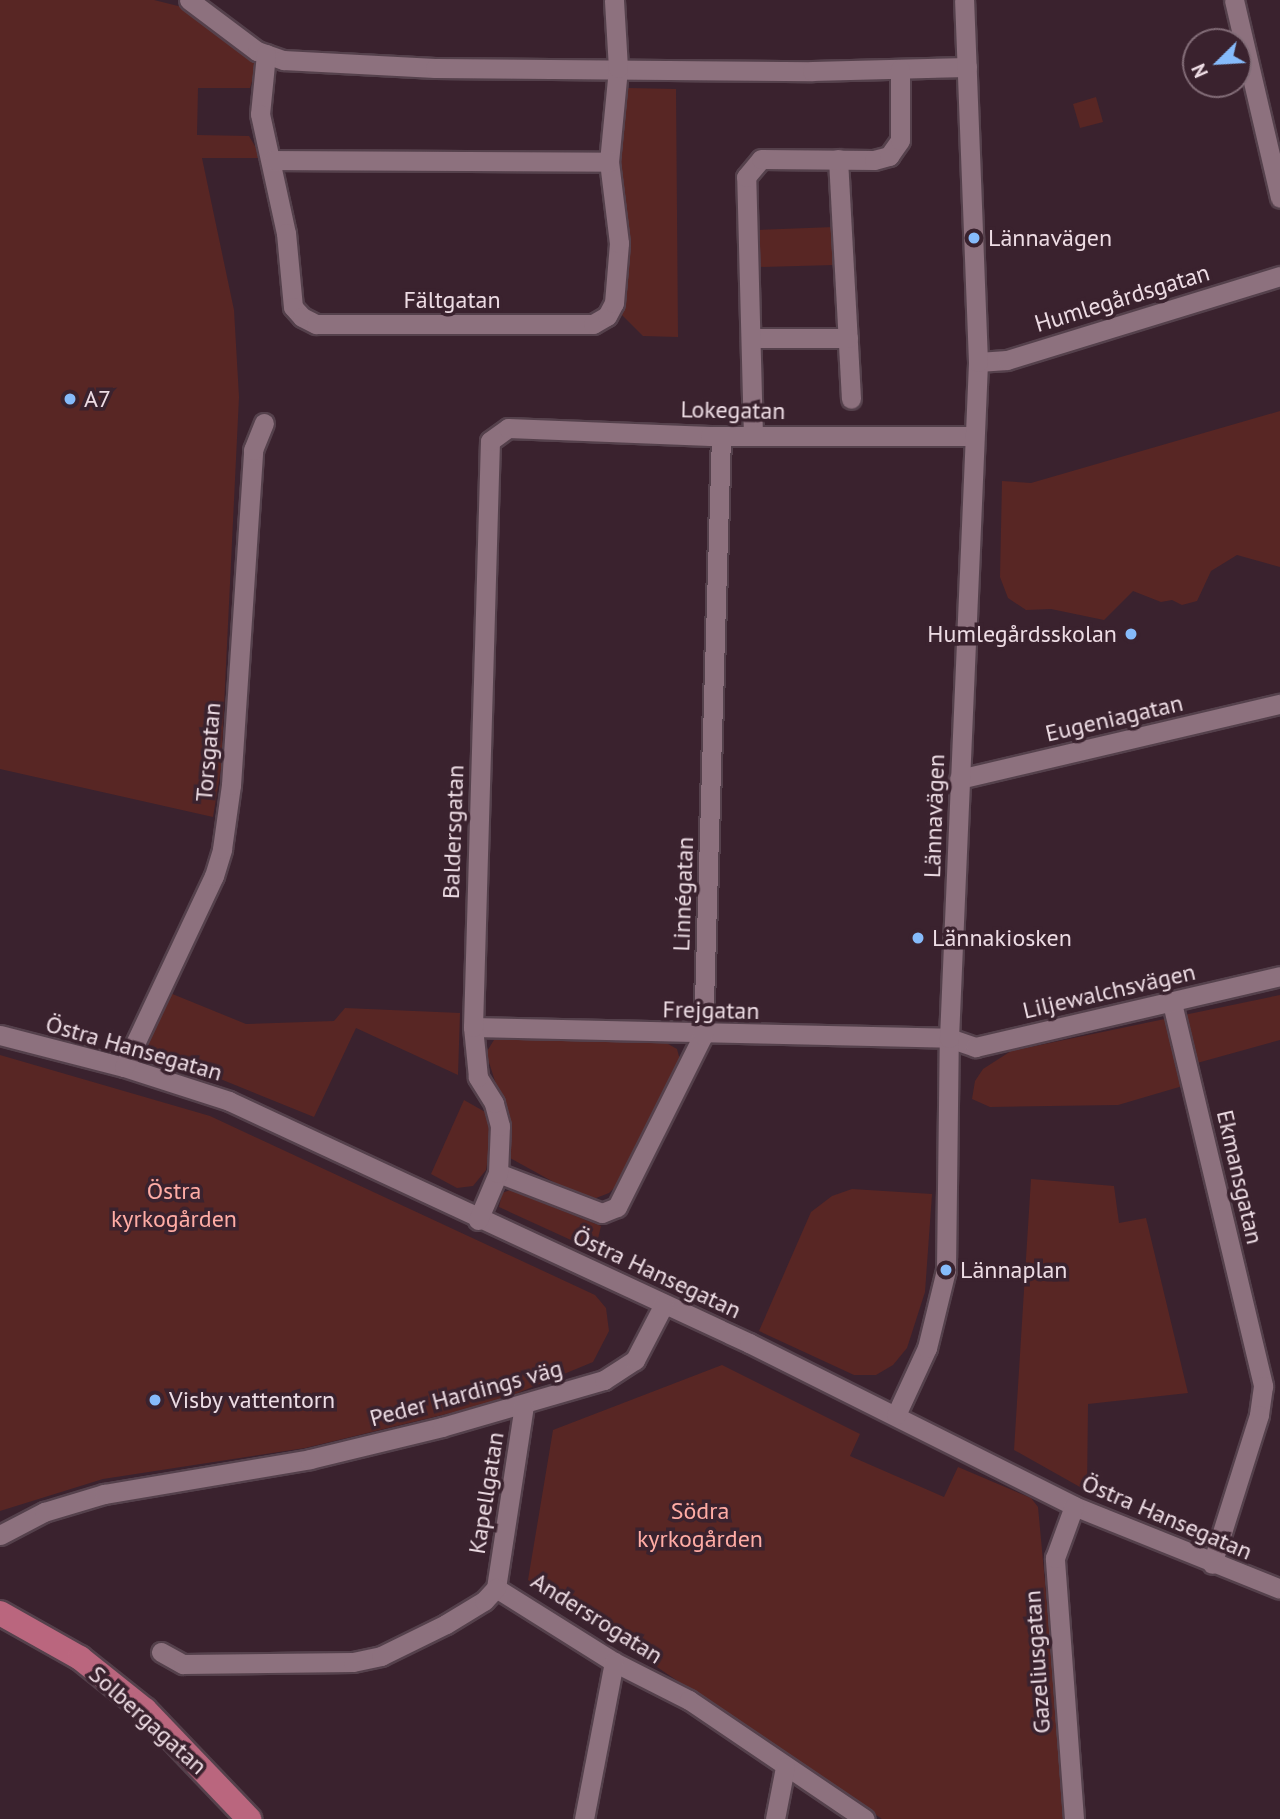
<!DOCTYPE html>
<html>
<head>
<meta charset="utf-8">
<style>
	body { margin:0 }
	#map { position:relative; width:1280px; height:1819px; overflow:hidden; background:#3a222e; font-family:"PT Sans",sans-serif }
	div>[style] { position:absolute }
	.green>* { inset:0; background:#582624 }
	.roads { filter:drop-shadow(2px 0 #55414c) drop-shadow(-2px 0 #55414c) drop-shadow(0 2px #55414c) drop-shadow(0 -2px #55414c) }
	.minor>* { height:19px; margin:-9.5px; padding:0 9.5px; transform-origin:9.5px; border-radius:9.5px; background:#8d717e }
	.major>* { height:24px; margin:-12px; padding:0 12px; transform-origin:12px; border-radius:12px; background:#ba667e }
	.dots>* { width:19px; height:19px; translate:-50% -50%; box-sizing:border-box; border:4px solid #3a222e; border-radius:50% }
	span { translate:-50% -50%; white-space:nowrap; text-align:center; line-height:1.15; -webkit-text-stroke:7px #3a222e; paint-order:stroke }
	.poi-label { font-size:24px; color:#eddce4 }
	.left { translate:0 -50%; text-align:left }
	.right { translate:-100% -50%; text-align:right }
	.street-label { font-size:24px; color:#eddce4 }
	.park-label { font-size:24px; color:#ffaca5 }
	.north { position:absolute; left:1182px; top:28px; width:70px; height:70px; box-sizing:border-box; background:#3a222e; border:2px solid #826c77; border-radius:50%; rotate:246deg; font-size:19px; font-weight:700; line-height:28px; text-align:center; color:#eddce4 }
	.north::after { content:''; display:block; margin:auto; width:24px; height:32px; background:#86bbfb; clip-path:polygon(50% 0,100% 100%,50% 72%,0 100%) }
</style>
</head>
<body>
<div id="map">
	<div class="green">
		<i style="clip-path:polygon(0 0,154px 0,190px 9px,258px 61px,250px 88px,198px 88px,197px 135px,249px 136px,262px 158px,202px 158px,234px 310px,239px 397px,221px 769px,213px 817px,0 769px)"></i>
		<i style="clip-path:polygon(628px 88px,676px 89px,678px 337px,643px 336px,620px 313px,629px 241px,616px 161px,621px 93px)"></i>
		<i style="clip-path:polygon(1096px 97px,1103px 122px,1080px 128px,1073px 104px)"></i>
		<i style="clip-path:polygon(834px 227px,835px 265px,758px 267px,757px 230px)"></i>
		<i style="clip-path:polygon(1280px 411px,1280px 567px,1237px 555px,1211px 571px,1197px 601px,1182px 605px,1172px 600px,1161px 602px,1133px 591px,1104px 620px,1051px 609px,1026px 610px,1008px 598px,1000px 577px,1002px 481px,1031px 483px)"></i>
		<i style="clip-path:polygon(170px 993px,246px 1024px,334px 1021px,345px 1008px,460px 1013px,458px 1075px,356px 1028px,314px 1117px,149px 1050px,146px 1034px)"></i>
		<i style="clip-path:polygon(1280px 995px,1280px 1040px,1179px 1068px,1186px 1085px,1118px 1105px,990px 1107px,972px 1099px,975px 1081px,983px 1069px,1011px 1051px)"></i>
		<i style="clip-path:polygon(497px 1035px,661px 1040px,677px 1049px,680px 1060px,618px 1184px,609px 1193px,596px 1198px,579px 1196px,510px 1158px,510px 1128px,486px 1053px)"></i>
		<i style="clip-path:polygon(0 1055px,210px 1116px,595px 1295px,606px 1308px,609px 1331px,593px 1362px,496px 1402px,305px 1448px,103px 1479px,0 1511px)"></i>
		<i style="clip-path:polygon(464px 1100px,487px 1113px,492px 1132px,486px 1170px,473px 1186px,457px 1188px,431px 1174px)"></i>
		<i style="clip-path:polygon(1031px 1179px,1114px 1186px,1119px 1223px,1146px 1218px,1188px 1393px,1088px 1404px,1087px 1491px,1014px 1450px)"></i>
		<i style="clip-path:polygon(852px 1189px,932px 1194px,925px 1292px,907px 1348px,893px 1365px,876px 1375px,854px 1375px,759px 1331px,811px 1212px,832px 1196px)"></i>
		<i style="clip-path:polygon(510px 1190px,601px 1226px,595px 1251px,499px 1207px,502px 1193px)"></i>
		<i style="clip-path:polygon(722px 1365px,860px 1434px,850px 1456px,944px 1497px,958px 1467px,1031px 1498px,1038px 1507px,1067px 1819px,882px 1819px,528px 1580px,553px 1430px)"></i>
	</div>
	<div class="roads">
		<div class="minor">
			<i style="left:189px;top:0;width:85px;rotate:36.9deg"></i>
			<i style="left:257px;top:51px;width:28px;rotate:19deg"></i>
			<i style="left:283px;top:60px;width:152px;rotate:3deg"></i>
			<i style="left:435px;top:68px;width:377px;rotate:0.5deg"></i>
			<i style="left:812px;top:71px;width:155px;rotate:-1.5deg"></i>
			<i style="left:1234px;top:0;width:203px;rotate:76.9deg"></i>
			<i style="left:266px;top:54px;width:60px;rotate:95.7deg"></i>
			<i style="left:260px;top:114px;width:122px;rotate:77.7deg"></i>
			<i style="left:286px;top:233px;width:74px;rotate:84.6deg"></i>
			<i style="left:293px;top:307px;width:13px;rotate:48deg"></i>
			<i style="left:302px;top:317px;width:16px;rotate:27deg"></i>
			<i style="left:316px;top:324px;width:277px"></i>
			<i style="left:593px;top:324px;width:16px;rotate:-30deg"></i>
			<i style="left:607px;top:316px;width:15px;rotate:-62deg"></i>
			<i style="left:614px;top:303px;width:60px;rotate:-85.2deg"></i>
			<i style="left:619px;top:243px;width:82px;rotate:-97deg"></i>
			<i style="left:609px;top:162px;width:94px;rotate:-84.5deg"></i>
			<i style="left:618px;top:68px;width:68px;rotate:-93.4deg"></i>
			<i style="left:838px;top:159px;width:240px;rotate:86.9deg"></i>
			<i style="left:273px;top:160px;width:336px;rotate:0.3deg"></i>
			<i style="left:751px;top:338px;width:97px"></i>
			<i style="left:978px;top:362px;width:29px;rotate:-4deg"></i>
			<i style="left:1007px;top:360px;width:286px;rotate:-17.1deg"></i>
			<i style="left:753px;top:436px;width:259px;rotate:-91.5deg"></i>
			<i style="left:746px;top:177px;width:23px;rotate:-50deg"></i>
			<i style="left:761px;top:159px;width:113px;rotate:0.5deg"></i>
			<i style="left:874px;top:160px;width:16px;rotate:-15deg"></i>
			<i style="left:889px;top:156px;width:19px;rotate:-55deg"></i>
			<i style="left:900px;top:140px;width:71px;rotate:-90deg"></i>
			<i style="left:959px;top:779px;width:330px;rotate:-13.2deg"></i>
			<i style="left:1172px;top:1003px;width:394px;rotate:76.6deg"></i>
			<i style="left:1263px;top:1386px;width:29px;rotate:98deg"></i>
			<i style="left:1259px;top:1415px;width:156px;rotate:107.5deg"></i>
			<i style="left:473px;top:1027px;width:476px;rotate:1.3deg"></i>
			<i style="left:949px;top:1038px;width:28px;rotate:19deg"></i>
			<i style="left:975px;top:1047px;width:313px;rotate:-13.1deg"></i>
			<i style="left:0;top:1035px;width:128px;rotate:14.5deg"></i>
			<i style="left:124px;top:1067px;width:110px;rotate:17.9deg"></i>
			<i style="left:229px;top:1101px;width:574px;rotate:24.96deg"></i>
			<i style="left:749px;top:1343px;width:364px;rotate:26.6deg"></i>
			<i style="left:1074px;top:1506px;width:222px;rotate:21.9deg"></i>
			<i style="left:124px;top:1067px;width:211px;rotate:-64.8deg"></i>
			<i style="left:214px;top:876px;width:28px;rotate:-73deg"></i>
			<i style="left:222px;top:849px;width:65px;rotate:-82deg"></i>
			<i style="left:231px;top:785px;width:336px;rotate:-86.2deg"></i>
			<i style="left:253px;top:450px;width:29px;rotate:-68deg"></i>
			<i style="left:498px;top:1173px;width:111px;rotate:21deg"></i>
			<i style="left:602px;top:1213px;width:16px;rotate:-22deg"></i>
			<i style="left:617px;top:1207px;width:192px;rotate:-63.4deg"></i>
			<i style="left:703px;top:1035px;width:599px;rotate:-88.28deg"></i>
			<i style="left:478px;top:1220px;width:51px;rotate:-66.9deg"></i>
			<i style="left:498px;top:1173px;width:47px;rotate:-87.6deg"></i>
			<i style="left:500px;top:1126px;width:24px;rotate:-105deg"></i>
			<i style="left:494px;top:1103px;width:31px;rotate:-122deg"></i>
			<i style="left:478px;top:1077px;width:50px;rotate:-95.7deg"></i>
			<i style="left:473px;top:1027px;width:586px;rotate:-88.34deg"></i>
			<i style="left:490px;top:441px;width:22px;rotate:-36deg"></i>
			<i style="left:508px;top:428px;width:202px;rotate:2.3deg"></i>
			<i style="left:710px;top:436px;width:264px"></i>
			<i style="left:896px;top:1415px;width:74px;rotate:-65.2deg"></i>
			<i style="left:927px;top:1348px;width:80px;rotate:-76.3deg"></i>
			<i style="left:946px;top:1270px;width:232px;rotate:-89.3deg"></i>
			<i style="left:949px;top:1038px;width:677px;rotate:-87.54deg"></i>
			<i style="left:978px;top:362px;width:362px;rotate:-92.2deg"></i>
			<i style="left:0;top:1535px;width:50px;rotate:-27.6deg"></i>
			<i style="left:44px;top:1512px;width:63px;rotate:-16.7deg"></i>
			<i style="left:104px;top:1494px;width:209px;rotate:-9.6deg"></i>
			<i style="left:310px;top:1459px;width:136px;rotate:-13.6deg"></i>
			<i style="left:442px;top:1427px;width:169px;rotate:-16.2deg"></i>
			<i style="left:604px;top:1380px;width:37px;rotate:-33deg"></i>
			<i style="left:635px;top:1360px;width:63px;rotate:-62.6deg"></i>
			<i style="left:496px;top:1588px;width:139px;rotate:32.1deg"></i>
			<i style="left:614px;top:1662px;width:84px;rotate:26.9deg"></i>
			<i style="left:689px;top:1700px;width:212px;rotate:34.1deg"></i>
			<i style="left:496px;top:1588px;width:185px;rotate:-81.3deg"></i>
			<i style="left:161px;top:1652px;width:25px;rotate:29deg"></i>
			<i style="left:183px;top:1664px;width:170px;rotate:-0.7deg"></i>
			<i style="left:353px;top:1662px;width:29px;rotate:-12deg"></i>
			<i style="left:381px;top:1656px;width:72px;rotate:-26.2deg"></i>
			<i style="left:446px;top:1624px;width:44px;rotate:-31.2deg"></i>
			<i style="left:484px;top:1601px;width:18px;rotate:-47deg"></i>
			<i style="left:584px;top:1819px;width:160px;rotate:-79.2deg"></i>
			<i style="left:775px;top:1819px;width:53px;rotate:-79.1deg"></i>
			<i style="left:1074px;top:1819px;width:262px;rotate:-94.2deg"></i>
			<i style="left:1055px;top:1558px;width:55px;rotate:-69.9deg"></i>
		</div>
		<div class="major">
			<i style="left:0;top:1613px;width:92px;rotate:29.4deg"></i>
			<i style="left:80px;top:1658px;width:83px;rotate:38.7deg"></i>
			<i style="left:145px;top:1710px;width:151px;rotate:46.3deg"></i>
		</div>
	</div>
	<div class="dots">
		<i style="left:974px;top:238px;background:#86bbfb"></i>
		<i style="left:70px;top:399px;background:#86bbfb"></i>
		<i style="left:1131px;top:634px;background:#86bbfb"></i>
		<i style="left:918px;top:938px;background:#86bbfb"></i>
		<i style="left:946px;top:1270px;background:#86bbfb"></i>
		<i style="left:155px;top:1400px;background:#86bbfb"></i>
	</div>
	<div class="poi-label">
		<span class="left" style="left:988px;top:238px">Lännavägen</span>
		<span class="left" style="left:84px;top:399px">A7</span>
		<span class="right" style="left:1117px;top:634px">Humlegårdsskolan</span>
		<span class="left" style="left:932px;top:938px">Lännakiosken</span>
		<span class="left" style="left:960px;top:1270px">Lännaplan</span>
		<span class="left" style="left:169px;top:1400px">Visby vattentorn</span>
	</div>
	<div class="street-label">
		<span style="left:1122px;top:298px;rotate:-17deg">Humlegårdsgatan</span>
		<span style="left:452px;top:300px">Fältgatan</span>
		<span style="left:733px;top:410px;rotate:1deg">Lokegatan</span>
		<span style="left:1114px;top:718px;rotate:-13deg">Eugeniagatan</span>
		<span style="left:208px;top:752px;rotate:-85deg">Torsgatan</span>
		<span style="left:934px;top:816px;rotate:-88deg">Lännavägen</span>
		<span style="left:453px;top:832px;rotate:-88deg">Baldersgatan</span>
		<span style="left:683px;top:894px;rotate:-88deg">Linnégatan</span>
		<span style="left:1109px;top:991px;rotate:-13deg">Liljewalchsvägen</span>
		<span style="left:711px;top:1010px;rotate:1deg">Frejgatan</span>
		<span style="left:134px;top:1048px;rotate:16deg">Östra Hansegatan</span>
		<span style="left:1240px;top:1177px;rotate:77deg">Ekmansgatan</span>
		<span style="left:657px;top:1273px;rotate:25deg">Östra Hansegatan</span>
		<span style="left:466px;top:1393px;rotate:-15deg">Peder Hardings väg</span>
		<span style="left:486px;top:1493px;rotate:-81deg">Kapellgatan</span>
		<span style="left:1167px;top:1517px;rotate:23deg">Östra Hansegatan</span>
		<span style="left:597px;top:1618px;rotate:32deg">Andersrogatan</span>
		<span style="left:1037px;top:1662px;rotate:-94deg">Gazeliusgatan</span>
		<span style="left:148px;top:1720px;rotate:42deg">Solbergagatan</span>
	</div>
	<div class="park-label">
		<span style="left:174px;top:1205px">Östra<br>kyrkogården</span>
		<span style="left:700px;top:1525px">Södra<br>kyrkogården</span>
	</div>
	<div class="north">N</div>
</div>
</body>
</html>
